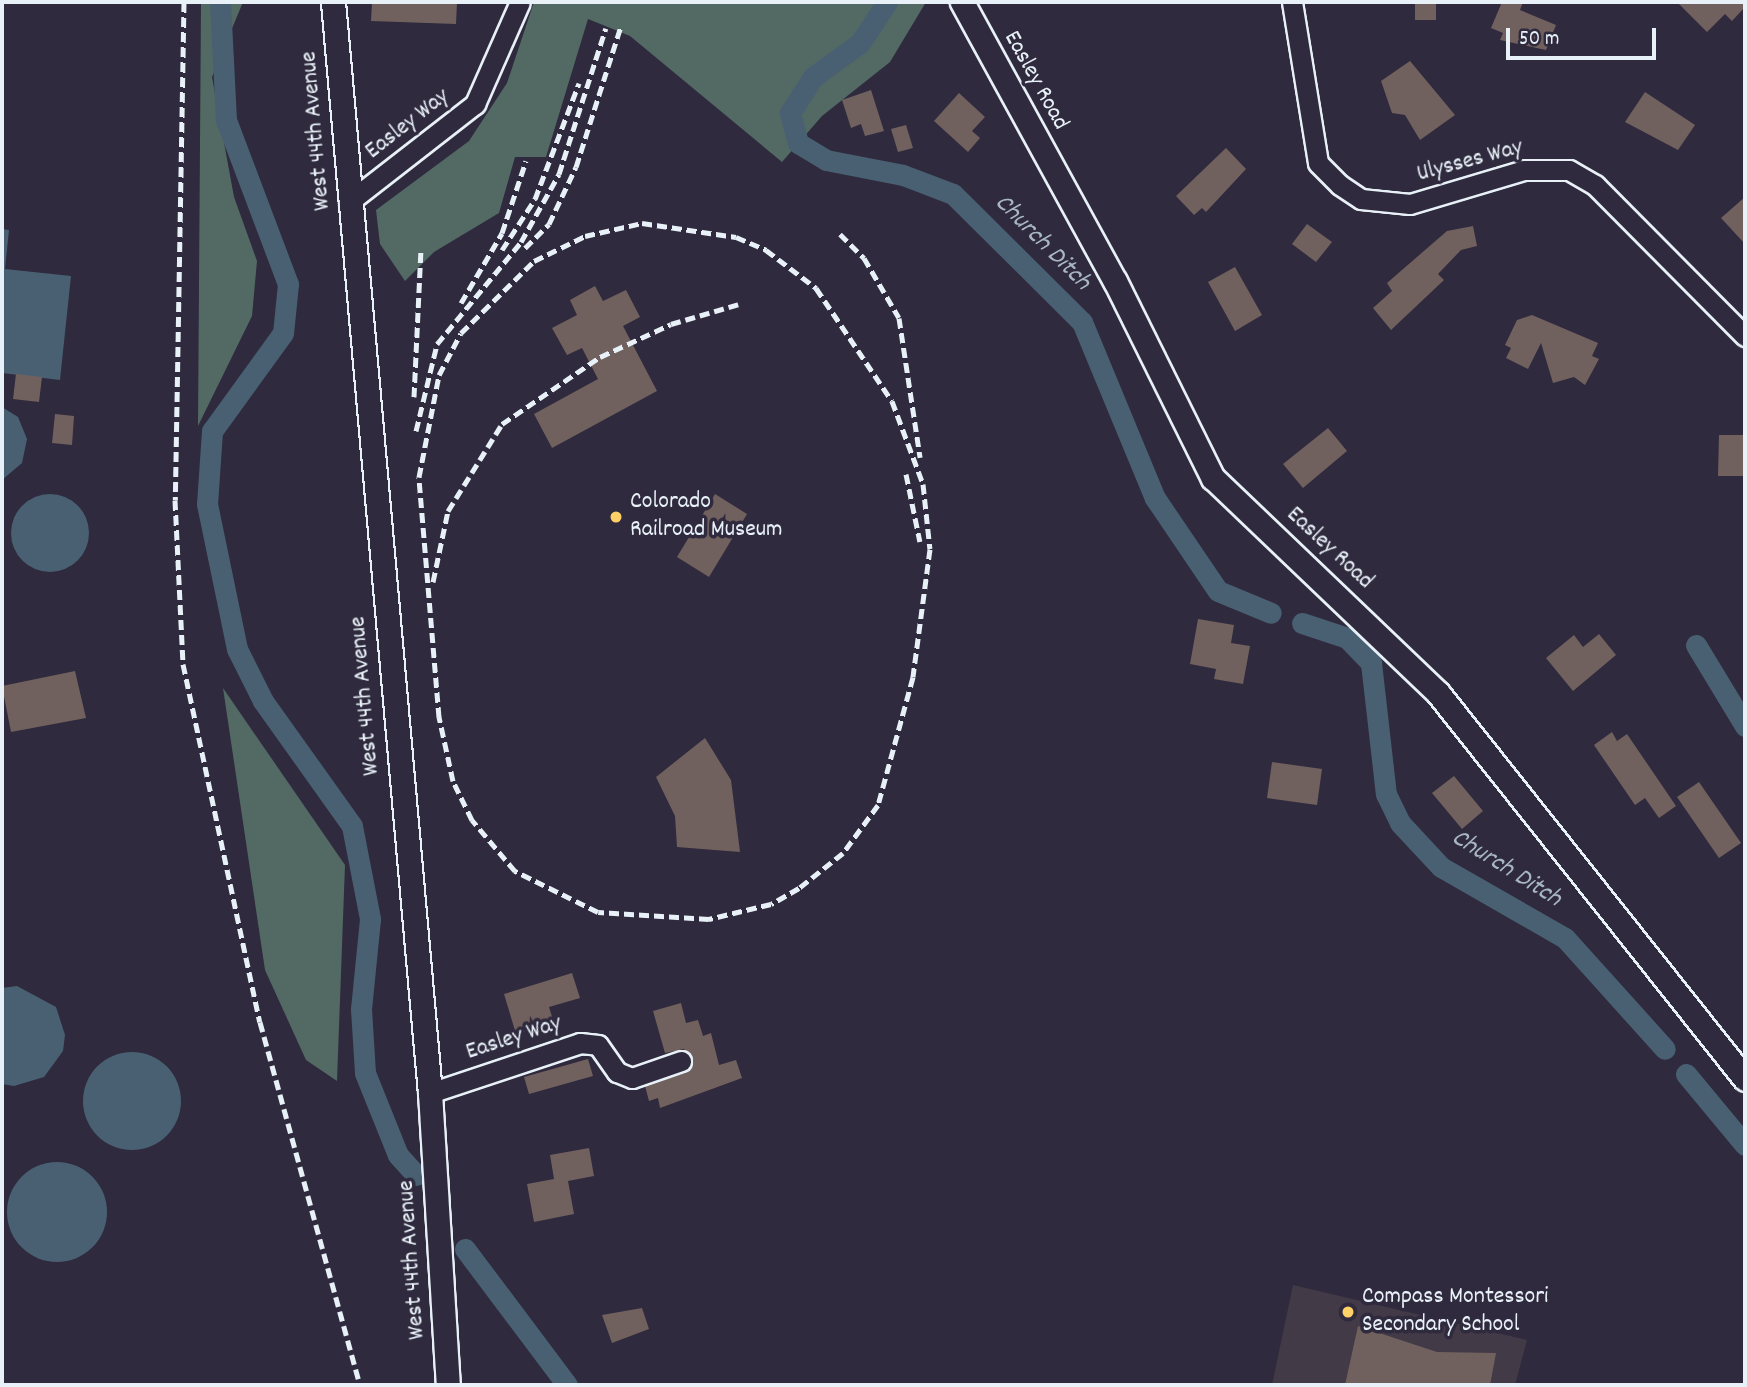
<!DOCTYPE html>
<html>
<head>
<meta charset="utf-8">
<style>
	body { margin:0 }
	#map { position:relative; width:1747px; height:1387px; overflow:hidden; background:#2f2a3d; font-family:Dekko,sans-serif }
	div>[style] { position:absolute }
	.built>* { inset:0; background:#433a47 }
	.green>* { inset:0; background:#536964 }
	.water>* { inset:0; background:#496073 }
	.round { border-radius:50% }
	.canal>* { height:21px; margin:-10.5px; padding:0 10.5px; transform-origin:10.5px; border-radius:10.5px; background:#496073 }
	.building>* { inset:0; background:#71615e }
	.roads { filter:drop-shadow(2px 0 #e8f1f8) drop-shadow(-2px 0 #e8f1f8) drop-shadow(0 2px #e8f1f8) drop-shadow(0 -2px #e8f1f8) }
	.minor>* { height:19px; margin:-9.5px; padding:0 9.5px; transform-origin:9.5px; border-radius:9.5px; background:#2f2a3d }
	.tertiary>* { height:23px; margin:-11.5px; padding:0 11.5px; transform-origin:11.5px; border-radius:11.5px; background:#2f2a3d }
	.rail>* { height:5px; margin-top:-2.5px; transform-origin:0; background:repeating-linear-gradient(90deg,#e8f1f8 0 10px,transparent 0 15px) }
	.dots>* { width:19px; height:19px; translate:-50% -50%; box-sizing:border-box; border:4px solid #2f2a3d; border-radius:50% }
	span { translate:-50% -50%; white-space:nowrap; text-align:center; line-height:1.15; -webkit-text-stroke:7px #2f2a3d; paint-order:stroke }
	.street-label { font-size:24px; color:#e8f1f8 }
	.poi-label { font-size:24px; color:#e8f1f8 }
	.left { translate:0 -50%; text-align:left }
	.water-label { font-size:26px; color:#a8b7c3; font-style:italic }
	.frame { position:absolute; inset:0; border:4px solid #e8f1f8; pointer-events:none }
	.scale { position:absolute; left:1506px; top:28px; width:150px; height:32px; box-sizing:border-box; border:4px solid #e8f1f8; border-top:0; padding-left:9px; font-size:21px; line-height:24px; white-space:nowrap; color:#e8f1f8; -webkit-text-stroke:5px #2f2a3d; paint-order:stroke }
</style>
</head>
<body>
<div id="map">
	<div class="built">
		<i style="clip-path:polygon(1293px 1285px,1527px 1340px,1515px 1385px,1272px 1385px)"></i>
	</div>
	<div class="green">
		<i style="clip-path:polygon(201px 2px,243px 2px,212px 77px,234px 197px,257px 261px,252px 316px,198px 426px)"></i>
		<i style="clip-path:polygon(534px 2px,926px 2px,890px 62px,822px 116px,782px 162px,630px 36px,588px 19px,546px 157px,515px 157px,499px 213px,434px 252px,405px 281px,380px 244px,376px 210px,469px 141px,507px 83px)"></i>
		<i style="clip-path:polygon(223px 688px,345px 865px,337px 1081px,306px 1060px,265px 970px)"></i>
	</div>
	<div class="water">
		<i style="clip-path:polygon(2px 229px,9px 230px,5px 269px,71px 276px,60px 380px,2px 373px)"></i>
		<i style="clip-path:polygon(2px 407px,18px 417px,27px 439px,22px 463px,2px 480px)"></i>
		<i class="round" style="left:11px;top:494px;width:78px;height:78px"></i>
		<i style="clip-path:polygon(17px 986px,56px 1007px,65px 1035px,63px 1051px,44px 1077px,14px 1086px,2px 1084px,2px 988px)"></i>
		<i class="round" style="left:83px;top:1052px;width:98px;height:98px"></i>
		<i class="round" style="left:7px;top:1162px;width:100px;height:100px"></i>
	</div>
	<div class="canal">
		<i style="left:220px;top:2px;width:118px;rotate:87.1deg"></i>
		<i style="left:226px;top:120px;width:175px;rotate:69.3deg"></i>
		<i style="left:288px;top:284px;width:49px;rotate:95.8deg"></i>
		<i style="left:283px;top:333px;width:121px;rotate:125.9deg"></i>
		<i style="left:212px;top:431px;width:73px;rotate:93.9deg"></i>
		<i style="left:207px;top:504px;width:148px;rotate:78.3deg"></i>
		<i style="left:237px;top:649px;width:58px;rotate:63.4deg"></i>
		<i style="left:263px;top:701px;width:153px;rotate:54.5deg"></i>
		<i style="left:352px;top:826px;width:95px;rotate:79deg"></i>
		<i style="left:370px;top:919px;width:90px;rotate:95.7deg"></i>
		<i style="left:361px;top:1009px;width:64px;rotate:86.4deg"></i>
		<i style="left:365px;top:1073px;width:88px;rotate:68.1deg"></i>
		<i style="left:398px;top:1155px;width:27px;rotate:48deg"></i>
		<i style="left:887px;top:2px;width:49px;rotate:123.4deg"></i>
		<i style="left:860px;top:43px;width:58px;rotate:144.1deg"></i>
		<i style="left:813px;top:77px;width:43px;rotate:122.6deg"></i>
		<i style="left:790px;top:113px;width:31px;rotate:75deg"></i>
		<i style="left:798px;top:143px;width:33px;rotate:31deg"></i>
		<i style="left:826px;top:160px;width:78px;rotate:11deg"></i>
		<i style="left:903px;top:175px;width:53px;rotate:20.8deg"></i>
		<i style="left:953px;top:194px;width:182px;rotate:44.8deg"></i>
		<i style="left:1082px;top:322px;width:191px;rotate:67.5deg"></i>
		<i style="left:1155px;top:498px;width:112px;rotate:55.9deg"></i>
		<i style="left:1218px;top:591px;width:57px;rotate:22.5deg"></i>
		<i style="left:1302px;top:623px;width:47px;rotate:18.4deg"></i>
		<i style="left:1347px;top:638px;width:35px;rotate:46deg"></i>
		<i style="left:1371px;top:663px;width:132px;rotate:83.5deg"></i>
		<i style="left:1386px;top:794px;width:32px;rotate:64deg"></i>
		<i style="left:1400px;top:823px;width:60px;rotate:47deg"></i>
		<i style="left:1441px;top:867px;width:143px;rotate:29.8deg"></i>
		<i style="left:1565px;top:938px;width:149px;rotate:48deg"></i>
		<i style="left:1696px;top:645px;width:95px;rotate:58.8deg"></i>
		<i style="left:1686px;top:1074px;width:92px;rotate:50.3deg"></i>
		<i style="left:465px;top:1249px;width:170px;rotate:53.1deg"></i>
	</div>
	<div class="building">
		<i style="clip-path:polygon(372px 2px,457px 2px,456px 24px,371px 21px)"></i>
		<i style="clip-path:polygon(1415px 2px,1436px 2px,1436px 20px,1415px 20px)"></i>
		<i style="clip-path:polygon(1502px 2px,1523px 2px,1520px 10px,1556px 25px,1546px 50px,1500px 40px,1503px 33px,1491px 28px)"></i>
		<i style="clip-path:polygon(1677px 2px,1745px 2px,1745px 7px,1732px 21px,1725px 14px,1707px 32px)"></i>
		<i style="clip-path:polygon(1410px 61px,1455px 115px,1420px 140px,1405px 115px,1392px 113px,1381px 81px)"></i>
		<i style="clip-path:polygon(871px 90px,884px 131px,865px 136px,861px 124px,851px 128px,842px 100px)"></i>
		<i style="clip-path:polygon(1645px 92px,1695px 125px,1678px 150px,1625px 122px)"></i>
		<i style="clip-path:polygon(959px 93px,985px 117px,972px 131px,980px 138px,968px 152px,934px 121px)"></i>
		<i style="clip-path:polygon(906px 125px,913px 148px,898px 152px,891px 129px)"></i>
		<i style="clip-path:polygon(1226px 148px,1246px 169px,1206px 212px,1202px 208px,1194px 215px,1176px 196px)"></i>
		<i style="clip-path:polygon(1745px 197px,1745px 244px,1721px 218px)"></i>
		<i style="clip-path:polygon(1307px 224px,1332px 242px,1316px 262px,1292px 244px)"></i>
		<i style="clip-path:polygon(1473px 226px,1477px 246px,1461px 250px,1438px 274px,1444px 280px,1391px 330px,1373px 308px,1392px 291px,1387px 283px,1447px 231px)"></i>
		<i style="clip-path:polygon(1235px 267px,1262px 315px,1235px 331px,1208px 282px)"></i>
		<i style="clip-path:polygon(595px 286px,603px 301px,626px 290px,640px 317px,623px 326px,657px 391px,552px 448px,534px 414px,598px 379px,582px 348px,567px 355px,552px 328px,577px 315px,570px 300px)"></i>
		<i style="clip-path:polygon(1532px 315px,1598px 343px,1592px 356px,1599px 359px,1585px 385px,1574px 377px,1553px 383px,1541px 343px,1528px 369px,1506px 358px,1511px 348px,1505px 345px,1517px 320px)"></i>
		<i style="clip-path:polygon(16px 374px,42px 377px,39px 402px,13px 399px)"></i>
		<i style="clip-path:polygon(55px 414px,74px 416px,72px 445px,52px 443px)"></i>
		<i style="clip-path:polygon(1328px 428px,1347px 451px,1303px 488px,1283px 464px)"></i>
		<i style="clip-path:polygon(1719px 435px,1745px 435px,1745px 476px,1718px 476px)"></i>
		<i style="clip-path:polygon(715px 494px,747px 514px,709px 577px,677px 557px)"></i>
		<i style="clip-path:polygon(1198px 619px,1234px 625px,1231px 643px,1250px 646px,1243px 684px,1214px 679px,1216px 669px,1190px 664px)"></i>
		<i style="clip-path:polygon(1599px 634px,1616px 655px,1573px 691px,1546px 658px,1574px 635px,1583px 647px)"></i>
		<i style="clip-path:polygon(75px 671px,86px 718px,11px 732px,2px 686px)"></i>
		<i style="clip-path:polygon(1612px 732px,1617px 741px,1627px 734px,1676px 806px,1659px 818px,1645px 798px,1635px 805px,1594px 745px)"></i>
		<i style="clip-path:polygon(705px 738px,731px 780px,740px 852px,677px 847px,675px 816px,656px 777px)"></i>
		<i style="clip-path:polygon(1272px 762px,1322px 769px,1317px 805px,1267px 798px)"></i>
		<i style="clip-path:polygon(1454px 776px,1483px 811px,1462px 829px,1432px 793px)"></i>
		<i style="clip-path:polygon(1699px 782px,1741px 843px,1719px 858px,1677px 797px)"></i>
		<i style="clip-path:polygon(572px 973px,580px 998px,549px 1007px,554px 1023px,516px 1034px,504px 994px)"></i>
		<i style="clip-path:polygon(681px 1003px,686px 1023px,698px 1020px,703px 1036px,711px 1033px,719px 1065px,736px 1060px,742px 1078px,660px 1108px,658px 1098px,649px 1101px,645px 1086px,685px 1073px,693px 1063px,684px 1049px,665px 1053px,653px 1011px)"></i>
		<i style="clip-path:polygon(588px 1059px,593px 1076px,529px 1094px,524px 1077px)"></i>
		<i style="clip-path:polygon(589px 1148px,594px 1176px,568px 1181px,574px 1214px,534px 1222px,527px 1184px,554px 1179px,550px 1155px)"></i>
		<i style="clip-path:polygon(642px 1308px,649px 1329px,612px 1343px,602px 1315px)"></i>
		<i style="clip-path:polygon(1358px 1326px,1437px 1352px,1496px 1353px,1490px 1385px,1345px 1385px)"></i>
	</div>
	<div class="roads">
		<div class="minor">
			<i style="left:1292px;top:2px;width:163px;rotate:80.8deg"></i>
			<i style="left:1318px;top:163px;width:31px;rotate:45deg"></i>
			<i style="left:1340px;top:185px;width:25px;rotate:34deg"></i>
			<i style="left:1361px;top:199px;width:49px;rotate:5.8deg"></i>
			<i style="left:1410px;top:204px;width:119px;rotate:-16.6deg"></i>
			<i style="left:1524px;top:170px;width:45px"></i>
			<i style="left:1569px;top:170px;width:30px;rotate:30deg"></i>
			<i style="left:1595px;top:185px;width:213px;rotate:45.2deg"></i>
			<i style="left:349px;top:202px;width:160px;rotate:-37.9deg"></i>
			<i style="left:475px;top:104px;width:111px;rotate:-66.2deg"></i>
			<i style="left:430px;top:1093px;width:158px;rotate:-18.4deg"></i>
			<i style="left:580px;top:1043px;width:18px;rotate:6deg"></i>
			<i style="left:598px;top:1045px;width:33px;rotate:55deg"></i>
			<i style="left:617px;top:1072px;width:16px;rotate:22deg"></i>
			<i style="left:632px;top:1078px;width:52px;rotate:-19.1deg"></i>
		</div>
		<div class="tertiary">
			<i style="left:333px;top:2px;width:1095px;rotate:84.92deg"></i>
			<i style="left:430px;top:1093px;width:293px;rotate:86.5deg"></i>
			<i style="left:962px;top:2px;width:318px;rotate:61.3deg"></i>
			<i style="left:1115px;top:281px;width:220px;rotate:63.6deg"></i>
			<i style="left:1213px;top:478px;width:311px;rotate:43.7deg"></i>
			<i style="left:1438px;top:693px;width:493px;rotate:51.5deg"></i>
		</div>
	</div>
	<div class="rail">
		<i style="left:184px;top:2px;width:498px;rotate:91deg"></i>
		<i style="left:175px;top:500px;width:164px;rotate:87.2deg"></i>
		<i style="left:183px;top:664px;width:366px;rotate:77.9deg"></i>
		<i style="left:260px;top:1022px;width:377px;rotate:74.6deg"></i>
		<i style="left:642px;top:223px;width:95px;rotate:8.5deg"></i>
		<i style="left:736px;top:237px;width:33px;rotate:23deg"></i>
		<i style="left:766px;top:250px;width:63px;rotate:37.2deg"></i>
		<i style="left:816px;top:288px;width:136px;rotate:56.1deg"></i>
		<i style="left:892px;top:401px;width:89px;rotate:69.5deg"></i>
		<i style="left:923px;top:484px;width:65px;rotate:83.9deg"></i>
		<i style="left:930px;top:549px;width:129px;rotate:97.6deg"></i>
		<i style="left:913px;top:677px;width:133px;rotate:105.3deg"></i>
		<i style="left:878px;top:805px;width:59px;rotate:126.1deg"></i>
		<i style="left:843px;top:853px;width:56px;rotate:141.5deg"></i>
		<i style="left:799px;top:888px;width:32px;rotate:150deg"></i>
		<i style="left:771px;top:904px;width:64px;rotate:166.4deg"></i>
		<i style="left:709px;top:919px;width:111px;rotate:-176.4deg"></i>
		<i style="left:598px;top:912px;width:93px;rotate:-153.7deg"></i>
		<i style="left:515px;top:871px;width:67px;rotate:-130.1deg"></i>
		<i style="left:472px;top:820px;width:43px;rotate:-116deg"></i>
		<i style="left:453px;top:781px;width:66px;rotate:-102.3deg"></i>
		<i style="left:439px;top:717px;width:241px;rotate:-94.8deg"></i>
		<i style="left:419px;top:477px;width:104px;rotate:-78.9deg"></i>
		<i style="left:439px;top:375px;width:47px;rotate:-62.4deg"></i>
		<i style="left:461px;top:333px;width:103px;rotate:-44.6deg"></i>
		<i style="left:534px;top:261px;width:57px;rotate:-26.1deg"></i>
		<i style="left:585px;top:236px;width:58px;rotate:-12.8deg"></i>
		<i style="left:840px;top:234px;width:34px;rotate:45deg"></i>
		<i style="left:864px;top:258px;width:69px;rotate:59.7deg"></i>
		<i style="left:899px;top:318px;width:141px;rotate:81.4deg"></i>
		<i style="left:525px;top:248px;width:34px;rotate:-45deg"></i>
		<i style="left:549px;top:224px;width:63px;rotate:-64.7deg"></i>
		<i style="left:576px;top:167px;width:148px;rotate:-72.3deg"></i>
		<i style="left:502px;top:250px;width:61px;rotate:-57.1deg"></i>
		<i style="left:535px;top:199px;width:124px;rotate:-69.2deg"></i>
		<i style="left:461px;top:303px;width:81px;rotate:-59.6deg"></i>
		<i style="left:502px;top:233px;width:76px;rotate:-71.6deg"></i>
		<i style="left:414px;top:397px;width:147px;rotate:-87.3deg"></i>
		<i style="left:416px;top:431px;width:89px;rotate:-76.4deg"></i>
		<i style="left:437px;top:344px;width:132px;rotate:-50.5deg"></i>
		<i style="left:521px;top:242px;width:78px;rotate:-60.8deg"></i>
		<i style="left:559px;top:174px;width:153px;rotate:-72.2deg"></i>
		<i style="left:906px;top:474px;width:69px;rotate:78.4deg"></i>
		<i style="left:433px;top:582px;width:73px;rotate:-78.1deg"></i>
		<i style="left:448px;top:511px;width:102px;rotate:-58.2deg"></i>
		<i style="left:502px;top:424px;width:119px;rotate:-34.4deg"></i>
		<i style="left:600px;top:357px;width:78px;rotate:-24.9deg"></i>
		<i style="left:671px;top:324px;width:75px;rotate:-16.3deg"></i>
	</div>
	<div class="dots">
		<i style="left:616px;top:517px;background:#ffd166"></i>
		<i style="left:1348px;top:1312px;background:#ffd166"></i>
	</div>
	<div class="street-label">
		<span style="left:1035px;top:81px;rotate:61deg">Easley Road</span>
		<span style="left:408px;top:125px;rotate:-38deg">Easley Way</span>
		<span style="left:317px;top:131px;rotate:-95deg">West 44th Avenue</span>
		<span style="left:1470px;top:162px;rotate:-15deg">Ulysses Way</span>
		<span style="left:1329px;top:549px;rotate:43deg">Easley Road</span>
		<span style="left:366px;top:696px;rotate:-95deg">West 44th Avenue</span>
		<span style="left:514px;top:1039px;rotate:-18deg">Easley Way</span>
		<span style="left:413px;top:1260px;rotate:-94deg">West 44th Avenue</span>
	</div>
	<div class="poi-label">
		<span class="left" style="left:630px;top:517px">Colorado<br>Railroad Museum</span>
		<span class="left" style="left:1362px;top:1312px">Compass Montessori<br>Secondary School</span>
	</div>
	<div class="water-label">
		<span style="left:1042px;top:243px;rotate:45deg">Church Ditch</span>
		<span style="left:1506px;top:869px;rotate:32deg">Church Ditch</span>
	</div>
	<div class="frame"></div>
	<div class="scale">50 m</div>
</div>
</body>
</html>
